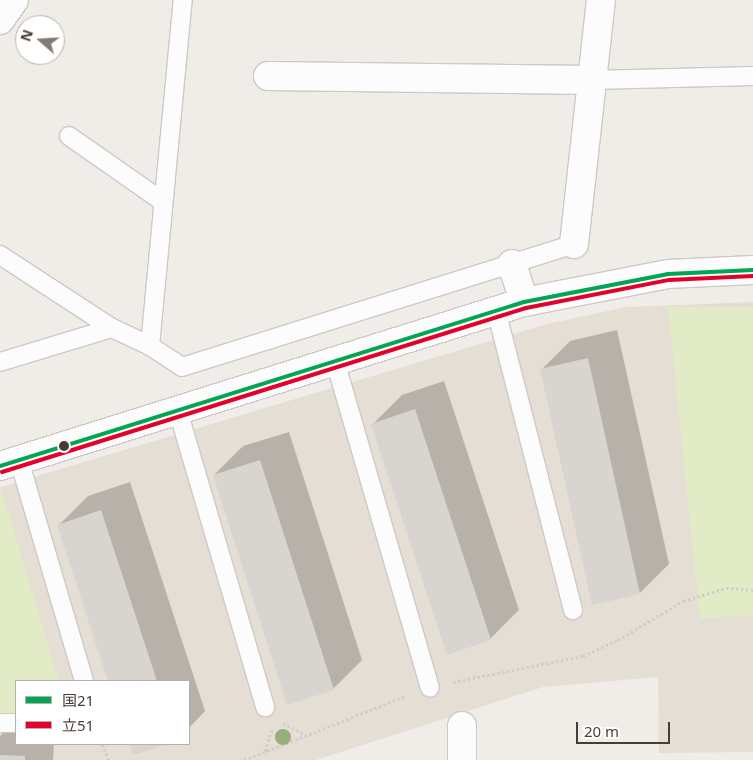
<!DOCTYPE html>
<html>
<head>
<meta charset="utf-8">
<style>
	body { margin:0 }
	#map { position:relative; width:753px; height:760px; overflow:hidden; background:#f0ede8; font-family:"Noto Sans","Noto Sans JP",sans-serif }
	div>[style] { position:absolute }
	.residential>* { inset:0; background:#e5ded5 }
	.green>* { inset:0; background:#e1ecc6 }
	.shadow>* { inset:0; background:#0003 }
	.building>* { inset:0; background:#d8d4cf }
	.path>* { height:3px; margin-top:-1.5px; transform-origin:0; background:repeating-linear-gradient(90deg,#d1cdc9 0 2.5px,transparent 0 5px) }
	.roads { filter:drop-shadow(1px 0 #cdc9c4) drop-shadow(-1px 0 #cdc9c4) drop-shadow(0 1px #cdc9c4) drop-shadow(0 -1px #cdc9c4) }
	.service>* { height:18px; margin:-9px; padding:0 9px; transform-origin:9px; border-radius:9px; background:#fdfcfc }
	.minor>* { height:28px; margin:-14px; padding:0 14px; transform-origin:14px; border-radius:14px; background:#fdfcfc }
	.tertiary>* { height:28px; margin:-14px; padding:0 14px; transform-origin:14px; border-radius:14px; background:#fdfcfc }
	.bus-1>* { height:4px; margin:-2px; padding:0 2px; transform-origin:2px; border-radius:2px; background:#00a651 }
	.bus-2>* { height:4px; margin:-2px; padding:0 2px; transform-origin:2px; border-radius:2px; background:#e4002b }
	.trees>* { width:16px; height:16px; margin:-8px; border-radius:50%; background:#97af7c }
	.dots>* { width:14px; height:14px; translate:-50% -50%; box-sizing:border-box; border:2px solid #fff; border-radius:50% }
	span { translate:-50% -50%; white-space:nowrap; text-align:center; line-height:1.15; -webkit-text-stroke:4px #fff; paint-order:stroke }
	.legend { position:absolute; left:15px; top:680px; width:175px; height:65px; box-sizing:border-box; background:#fff; border:1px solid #b5b1ae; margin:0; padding:6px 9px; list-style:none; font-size:15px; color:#473d34 }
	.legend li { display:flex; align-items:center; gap:10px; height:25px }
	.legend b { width:25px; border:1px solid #b5b1ae }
	.north { position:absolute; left:15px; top:15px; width:50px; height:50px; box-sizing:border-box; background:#fff; border:1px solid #b5b1ae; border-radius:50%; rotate:289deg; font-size:14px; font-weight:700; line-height:20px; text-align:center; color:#473d34 }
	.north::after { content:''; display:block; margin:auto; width:18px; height:22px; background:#827b73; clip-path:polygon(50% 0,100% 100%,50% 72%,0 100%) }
	.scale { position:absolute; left:576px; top:722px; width:94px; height:22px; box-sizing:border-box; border:2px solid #473d34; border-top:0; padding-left:6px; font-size:15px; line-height:18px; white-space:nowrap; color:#473d34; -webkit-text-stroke:4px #fff; paint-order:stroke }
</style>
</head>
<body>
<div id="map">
	<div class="residential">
		<i style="clip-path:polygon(evenodd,753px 302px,753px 752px,659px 753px,658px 677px,543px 687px,316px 760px,0 760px,0 487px,547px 324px,626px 307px,753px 302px,16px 681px,189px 681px,189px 744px,16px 744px,16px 681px)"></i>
	</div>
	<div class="green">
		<i style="clip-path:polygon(668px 307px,753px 307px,753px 615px,700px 618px)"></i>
		<i style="clip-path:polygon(0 486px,59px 681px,16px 681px,16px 717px,0 716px)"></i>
	</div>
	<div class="shadow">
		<i style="clip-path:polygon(617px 330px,669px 564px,640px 593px,541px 370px,570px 341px)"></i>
		<i style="clip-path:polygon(444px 381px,519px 610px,490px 639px,373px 424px,402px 395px)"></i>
		<i style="clip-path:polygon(289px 432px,362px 660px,333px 689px,214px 475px,243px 446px)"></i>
		<i style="clip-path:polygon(130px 482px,205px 711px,189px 728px,189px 681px,110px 681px,59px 525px,88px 496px)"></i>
		<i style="clip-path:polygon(10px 726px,16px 726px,16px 744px,54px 744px,53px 760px,0 760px,0 736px)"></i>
	</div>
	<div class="building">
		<i style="clip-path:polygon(588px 358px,640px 594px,592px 605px,540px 369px)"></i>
		<i style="clip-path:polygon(415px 409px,491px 640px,447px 655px,371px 424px)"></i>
		<i style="clip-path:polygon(260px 460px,334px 690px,287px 705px,213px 475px)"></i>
		<i style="clip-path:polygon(101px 510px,157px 681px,108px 681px,57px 525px)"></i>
		<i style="clip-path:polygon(129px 744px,168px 744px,133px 755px)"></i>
		<i style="clip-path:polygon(0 755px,25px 756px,25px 760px,0 760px)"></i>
	</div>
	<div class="path">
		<i style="left:453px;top:682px;width:133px;rotate:-11.3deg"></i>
		<i style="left:583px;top:656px;width:38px;rotate:-25deg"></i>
		<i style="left:618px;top:640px;width:76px;rotate:-31deg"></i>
		<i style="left:683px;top:601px;width:45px;rotate:-16.8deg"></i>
		<i style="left:726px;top:588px;width:27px;rotate:4deg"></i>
		<i style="left:283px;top:723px;width:26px;rotate:28deg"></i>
		<i style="left:102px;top:744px;width:17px;rotate:66deg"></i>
		<i style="left:265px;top:751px;width:23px;rotate:-72deg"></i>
		<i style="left:244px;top:760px;width:174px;rotate:-21.6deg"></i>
	</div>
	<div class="roads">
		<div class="service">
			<i style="left:592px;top:80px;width:161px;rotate:-1.4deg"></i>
			<i style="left:69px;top:136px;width:113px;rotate:35deg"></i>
			<i style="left:0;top:255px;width:134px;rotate:33.1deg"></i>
			<i style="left:112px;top:328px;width:42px;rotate:25.3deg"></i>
			<i style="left:150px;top:346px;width:38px;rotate:33deg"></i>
			<i style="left:182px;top:367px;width:411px;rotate:-17.4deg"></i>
			<i style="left:496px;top:310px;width:310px;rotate:75.6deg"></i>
			<i style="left:150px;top:346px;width:348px;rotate:-84.6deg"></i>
			<i style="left:335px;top:361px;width:340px;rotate:73.8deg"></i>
			<i style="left:0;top:362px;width:117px;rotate:-16.9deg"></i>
			<i style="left:178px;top:411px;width:309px;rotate:73.6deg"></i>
			<i style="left:19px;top:460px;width:230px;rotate:73.6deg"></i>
			<i style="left:0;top:723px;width:16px"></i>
		</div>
		<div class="minor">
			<i style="left:0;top:20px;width:24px;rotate:-55deg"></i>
			<i style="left:268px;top:76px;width:324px;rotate:0.7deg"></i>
			<i style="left:574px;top:244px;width:245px;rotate:-83.7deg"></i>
			<i style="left:512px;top:264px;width:40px;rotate:72deg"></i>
			<i style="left:462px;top:760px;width:34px;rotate:-90deg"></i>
		</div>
		<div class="tertiary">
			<i style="left:0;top:466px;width:549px;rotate:-17.38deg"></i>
			<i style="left:524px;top:302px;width:147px;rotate:-11deg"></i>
			<i style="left:668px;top:274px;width:85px;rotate:-2.7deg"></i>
		</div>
	</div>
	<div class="bus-1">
		<i style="left:0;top:466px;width:549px;rotate:-17.38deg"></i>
		<i style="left:524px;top:302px;width:147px;rotate:-11deg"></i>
		<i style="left:668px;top:274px;width:85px;rotate:-2.7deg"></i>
	</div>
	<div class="bus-2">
		<i style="left:2px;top:472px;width:549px;rotate:-17.38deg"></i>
		<i style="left:526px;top:308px;width:146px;rotate:-11.1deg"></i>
		<i style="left:669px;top:280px;width:84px;rotate:-2.7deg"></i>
	</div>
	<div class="trees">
		<i style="left:283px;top:737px"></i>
	</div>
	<div class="dots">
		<i style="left:64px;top:446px;background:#473d34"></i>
	</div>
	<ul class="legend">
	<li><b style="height:6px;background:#00a651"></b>国21</li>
	<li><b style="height:6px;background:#e4002b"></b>立51</li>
	</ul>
	<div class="north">N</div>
	<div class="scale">20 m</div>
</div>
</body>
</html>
